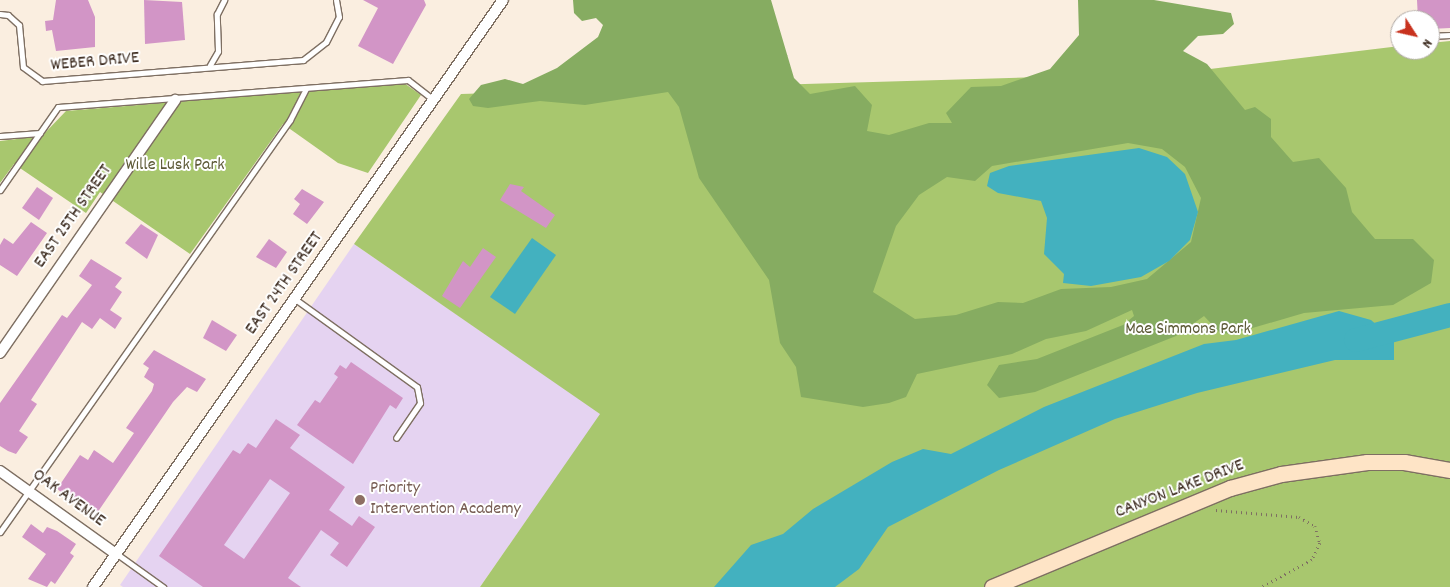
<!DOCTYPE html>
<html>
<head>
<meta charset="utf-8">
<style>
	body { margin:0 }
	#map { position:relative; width:1450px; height:587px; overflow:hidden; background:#faeee0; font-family:Dekko,sans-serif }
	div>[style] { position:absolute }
	.built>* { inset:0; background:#e5d3f1 }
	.green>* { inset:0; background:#a8c76e }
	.forest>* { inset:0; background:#86ac61 }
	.water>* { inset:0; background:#43b1bf }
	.river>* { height:24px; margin:-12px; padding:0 12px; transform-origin:12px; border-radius:12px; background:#43b1bf }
	.building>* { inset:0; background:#d295c6 }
	.path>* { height:2.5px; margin-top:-1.25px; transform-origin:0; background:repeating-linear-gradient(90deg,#7e6f62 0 1px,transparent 0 5px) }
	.roads { filter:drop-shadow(1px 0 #7e6f62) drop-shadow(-1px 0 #7e6f62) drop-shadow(0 1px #7e6f62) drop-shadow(0 -1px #7e6f62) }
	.lane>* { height:5px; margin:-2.5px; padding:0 2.5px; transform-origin:2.5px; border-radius:2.5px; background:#fff }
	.street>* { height:10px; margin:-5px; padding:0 5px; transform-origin:5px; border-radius:5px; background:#fff }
	.secondary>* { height:15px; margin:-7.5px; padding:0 7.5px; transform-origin:7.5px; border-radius:7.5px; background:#fee4c6 }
	.dots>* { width:14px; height:14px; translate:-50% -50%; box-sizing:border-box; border:2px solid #fff; border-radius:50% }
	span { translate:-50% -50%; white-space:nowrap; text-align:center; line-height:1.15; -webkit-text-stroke:4px #fff; paint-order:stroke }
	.street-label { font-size:18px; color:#3b2a1e }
	.park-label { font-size:18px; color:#5c5936 }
	.education-label { font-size:18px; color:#785e54 }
	.left { translate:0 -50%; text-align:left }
	.north { position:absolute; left:1390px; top:10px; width:50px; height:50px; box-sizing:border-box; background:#fff; border:1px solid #b1aaa5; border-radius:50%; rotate:125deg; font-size:14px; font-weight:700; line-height:20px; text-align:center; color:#3b2a1e }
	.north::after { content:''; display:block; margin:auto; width:18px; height:22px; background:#c8321e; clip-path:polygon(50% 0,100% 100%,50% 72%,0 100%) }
</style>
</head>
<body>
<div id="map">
	<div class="built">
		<i style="clip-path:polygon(354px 244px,601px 414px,480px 587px,123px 587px,120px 585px)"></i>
	</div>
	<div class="green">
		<i style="clip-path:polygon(1450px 41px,1450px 587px,480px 587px,600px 414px,354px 244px,461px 94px,1177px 73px,1400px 46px,1430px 50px,1430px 43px)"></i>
		<i style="clip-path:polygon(404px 83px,421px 95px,368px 173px,338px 163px,283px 124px,190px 254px,100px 192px,86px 213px,14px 164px,0 183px,0 141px,42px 136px,66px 111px)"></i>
	</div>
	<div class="forest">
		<i style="clip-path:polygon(evenodd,573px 0,771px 0,794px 78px,810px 94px,855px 86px,872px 105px,867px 131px,889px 135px,929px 123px,952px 123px,946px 113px,971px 87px,1001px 86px,1050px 69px,1079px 35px,1078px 0,1154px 0,1231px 13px,1234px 24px,1223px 34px,1198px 36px,1183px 51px,1207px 64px,1245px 110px,1255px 107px,1271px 119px,1271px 137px,1293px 162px,1319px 158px,1346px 188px,1352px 212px,1375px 239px,1413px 239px,1434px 260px,1431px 283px,1393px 305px,1304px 313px,1232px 334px,1220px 333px,1204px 316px,1176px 336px,1035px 392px,999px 398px,987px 385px,999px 365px,1037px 359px,1123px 325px,1134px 316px,1132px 310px,1086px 331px,1046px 339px,1012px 354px,917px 374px,906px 397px,889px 403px,863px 407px,801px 397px,796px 367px,780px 343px,769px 280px,699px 178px,679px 107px,668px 92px,585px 105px,540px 101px,488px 108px,473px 106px,469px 99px,481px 85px,505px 79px,523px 84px,557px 68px,598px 37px,603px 25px,596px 18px,582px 21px,574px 13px,573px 0,1128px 143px,1162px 149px,1185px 167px,1201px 198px,1191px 242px,1147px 279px,1111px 287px,1061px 289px,1023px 303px,998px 302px,956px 315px,915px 319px,873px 292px,896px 226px,919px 195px,947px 177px,975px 181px,992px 166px,1128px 143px)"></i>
	</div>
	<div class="water">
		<i style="clip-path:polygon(1139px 148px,1167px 157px,1185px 174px,1198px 212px,1190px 240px,1169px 261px,1141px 277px,1091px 286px,1063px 283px,1064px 274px,1044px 254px,1047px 218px,1041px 201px,998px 193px,987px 186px,990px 173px,1009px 166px)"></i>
		<i style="clip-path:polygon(532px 238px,556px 255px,515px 314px,490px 297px)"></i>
		<i style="clip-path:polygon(1339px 311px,1371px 320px,1394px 340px,1394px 360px,1335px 360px,1197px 393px,1115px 419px,999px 470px,888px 527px,859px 569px,835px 587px,714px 587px,751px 545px,783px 534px,813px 509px,892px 462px,923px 449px,951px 454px,1044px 407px,1204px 344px,1236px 340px)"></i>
	</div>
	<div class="river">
		<i style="left:1356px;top:340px;width:97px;rotate:-14.9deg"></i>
	</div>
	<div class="building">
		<i style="clip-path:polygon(56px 0,88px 0,95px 17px,95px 47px,56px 51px,52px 30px,46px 31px,45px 21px,53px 20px)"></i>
		<i style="clip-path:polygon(144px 0,182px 2px,185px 40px,145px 44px)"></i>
		<i style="clip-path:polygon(363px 0,424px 0,426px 5px,393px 64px,358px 46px,378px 8px)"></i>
		<i style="clip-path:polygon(1417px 0,1450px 0,1450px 28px,1430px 29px,1430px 20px,1418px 20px)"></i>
		<i style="clip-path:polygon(510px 184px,524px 187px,521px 191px,555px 215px,546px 228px,500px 200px)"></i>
		<i style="clip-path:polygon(37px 187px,53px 198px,39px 220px,22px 208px)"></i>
		<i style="clip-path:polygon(302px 189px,324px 202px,307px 224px,293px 214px,300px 204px,294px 199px)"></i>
		<i style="clip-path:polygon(31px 222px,47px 233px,17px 276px,0 265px,0 245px,4px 238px,13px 244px)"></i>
		<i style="clip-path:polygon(141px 224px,158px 235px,147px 259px,125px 243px)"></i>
		<i style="clip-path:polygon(269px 239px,287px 252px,276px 268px,256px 257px)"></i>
		<i style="clip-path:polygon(483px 248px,496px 257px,460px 308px,442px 296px,463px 261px,470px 267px)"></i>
		<i style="clip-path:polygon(91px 259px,122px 278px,115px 287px,122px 292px,110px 310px,122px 318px,115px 329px,100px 318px,92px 329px,82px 322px,31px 400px,37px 404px,19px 431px,28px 437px,16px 454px,8px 451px,0 446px,0 403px,62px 315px,67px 318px,92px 285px,79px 276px)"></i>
		<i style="clip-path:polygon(212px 320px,237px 335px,226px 351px,203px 338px)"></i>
		<i style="clip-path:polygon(154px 350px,206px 379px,197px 392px,187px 387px,173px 402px,95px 516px,57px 489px,80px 455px,88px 460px,94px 450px,113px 463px,134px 433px,126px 428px,152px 391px,154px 384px,144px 377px,149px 368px,143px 364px)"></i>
		<i style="clip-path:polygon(351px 362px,403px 398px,396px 409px,390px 405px,353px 464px,297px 425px,315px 400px,320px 403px,338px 377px,334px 374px,340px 365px,346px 369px)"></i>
		<i style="clip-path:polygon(evenodd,276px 419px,300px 435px,290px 448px,345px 487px,329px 510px,352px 526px,359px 516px,375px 527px,347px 567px,330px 555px,339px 543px,321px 530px,288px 578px,301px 587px,203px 587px,159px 556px,233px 450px,240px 454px,248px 443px,256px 448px,276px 419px,270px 479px,290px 493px,244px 559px,224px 545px,270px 479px)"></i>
		<i style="clip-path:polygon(31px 524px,43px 533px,47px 527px,57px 531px,76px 544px,70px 553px,74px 556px,55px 584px,51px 581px,47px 587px,28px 579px,46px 554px,22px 537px)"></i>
	</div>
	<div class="path">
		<i style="left:1216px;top:510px;width:83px;rotate:4.8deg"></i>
		<i style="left:1299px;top:517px;width:18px;rotate:29deg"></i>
		<i style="left:1315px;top:526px;width:18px;rotate:74deg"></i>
		<i style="left:1320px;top:543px;width:19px;rotate:115deg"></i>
		<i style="left:1312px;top:560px;width:57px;rotate:151.6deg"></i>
	</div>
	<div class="roads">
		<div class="lane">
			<i style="left:0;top:14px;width:8px;rotate:7deg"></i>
			<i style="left:8px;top:15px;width:15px;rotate:42deg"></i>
			<i style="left:19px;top:25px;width:42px;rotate:84.6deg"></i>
			<i style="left:23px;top:67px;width:24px;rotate:36deg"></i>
			<i style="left:42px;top:81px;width:262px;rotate:-4.6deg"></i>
			<i style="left:303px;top:60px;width:29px;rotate:-38deg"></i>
			<i style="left:326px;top:42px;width:28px;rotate:-63deg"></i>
			<i style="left:339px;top:17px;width:17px;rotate:-100deg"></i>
			<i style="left:1430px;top:36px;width:20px;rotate:-3deg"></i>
			<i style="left:1399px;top:38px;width:1px"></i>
			<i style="left:210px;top:65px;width:16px;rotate:-60deg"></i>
			<i style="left:218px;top:51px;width:37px;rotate:-92deg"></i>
			<i style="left:217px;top:14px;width:16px;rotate:-63deg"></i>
			<i style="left:0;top:136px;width:40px;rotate:-4.3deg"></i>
			<i style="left:0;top:190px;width:101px;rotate:-55.1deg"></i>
			<i style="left:58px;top:107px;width:351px;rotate:-4.4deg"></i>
			<i style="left:408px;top:80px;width:33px;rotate:38deg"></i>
			<i style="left:295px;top:299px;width:150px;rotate:35.8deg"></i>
			<i style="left:417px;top:387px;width:16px;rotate:79deg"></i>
			<i style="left:420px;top:403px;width:42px;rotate:124.4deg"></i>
			<i style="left:0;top:532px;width:504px;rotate:-54.86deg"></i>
			<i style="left:290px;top:120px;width:35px;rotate:-63deg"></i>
			<i style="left:117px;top:554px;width:57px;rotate:35.7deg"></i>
		</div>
		<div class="street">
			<i style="left:0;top:353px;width:308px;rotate:-55.3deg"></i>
			<i style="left:0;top:471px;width:143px;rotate:35.6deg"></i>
			<i style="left:93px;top:587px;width:716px;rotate:-55.07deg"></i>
		</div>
		<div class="secondary">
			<i style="left:992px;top:587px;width:258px;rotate:-22.6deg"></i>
			<i style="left:1230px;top:488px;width:53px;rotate:-15.4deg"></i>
			<i style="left:1281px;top:474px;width:87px;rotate:-7.9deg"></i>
			<i style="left:1367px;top:462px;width:37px"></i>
			<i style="left:1404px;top:462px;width:47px;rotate:9.9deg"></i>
		</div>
	</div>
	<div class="dots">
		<i style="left:360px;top:500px;background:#8d6e63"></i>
	</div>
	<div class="street-label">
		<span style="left:95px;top:63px;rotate:-5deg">WEBER DRIVE</span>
		<span style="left:74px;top:217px;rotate:-55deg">EAST 25TH STREET</span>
		<span style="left:285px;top:284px;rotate:-55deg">EAST 24TH STREET</span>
		<span style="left:1180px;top:490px;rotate:-21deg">CANYON LAKE DRIVE</span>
		<span style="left:68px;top:499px;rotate:36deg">OAK AVENUE</span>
	</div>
	<div class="park-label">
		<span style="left:175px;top:166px">Wille Lusk Park</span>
		<span style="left:1188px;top:330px">Mae Simmons Park</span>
	</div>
	<div class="education-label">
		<span class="left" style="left:370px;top:500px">Priority<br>Intervention Academy</span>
	</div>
	<div class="north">N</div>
</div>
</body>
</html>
